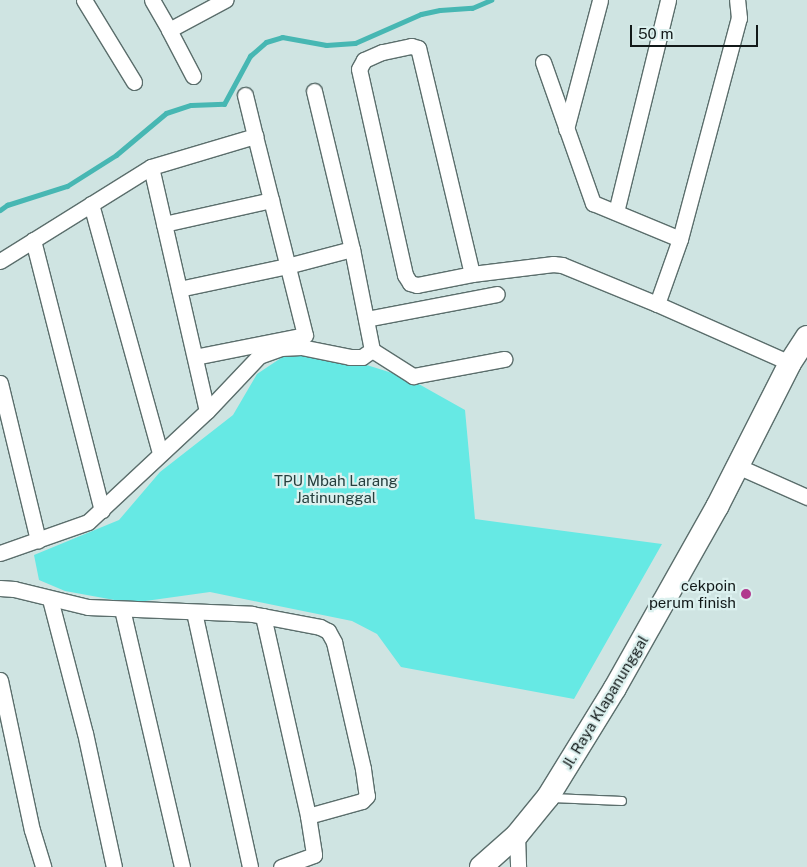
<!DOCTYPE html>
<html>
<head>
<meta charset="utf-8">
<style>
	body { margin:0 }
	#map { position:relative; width:807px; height:867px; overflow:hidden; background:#cfe4e2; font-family:"Public Sans",sans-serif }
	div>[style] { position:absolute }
	.green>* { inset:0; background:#66e9e4 }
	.stream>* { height:5px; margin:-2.5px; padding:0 2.5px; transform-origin:2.5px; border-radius:2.5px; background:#47b7b3 }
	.roads { filter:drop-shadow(1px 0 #5b6e6c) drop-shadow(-1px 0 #5b6e6c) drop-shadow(0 1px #5b6e6c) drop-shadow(0 -1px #5b6e6c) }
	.lane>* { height:8px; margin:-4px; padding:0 4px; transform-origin:4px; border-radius:4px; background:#fff }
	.street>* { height:15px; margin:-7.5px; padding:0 7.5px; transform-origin:7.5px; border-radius:7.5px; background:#fff }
	.secondary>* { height:22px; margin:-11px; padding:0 11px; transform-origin:11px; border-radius:11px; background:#fff }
	.dots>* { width:14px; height:14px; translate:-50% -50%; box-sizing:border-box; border:2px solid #dcf1ef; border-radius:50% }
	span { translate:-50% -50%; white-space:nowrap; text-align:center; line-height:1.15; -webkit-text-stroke:4.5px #dcf1ef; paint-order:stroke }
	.park-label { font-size:15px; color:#263f3e }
	.poi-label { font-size:15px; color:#121919 }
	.right { translate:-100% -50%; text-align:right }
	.street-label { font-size:15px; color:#121919 }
	.scale { position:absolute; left:630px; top:25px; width:128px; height:22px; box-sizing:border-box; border:2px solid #121919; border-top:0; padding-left:6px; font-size:15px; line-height:18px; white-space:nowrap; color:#121919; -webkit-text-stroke:4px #dcf1ef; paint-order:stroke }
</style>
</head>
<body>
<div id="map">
	<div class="green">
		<i style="clip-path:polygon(335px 355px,408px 378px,465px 410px,475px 519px,662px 544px,574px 699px,401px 667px,377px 634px,352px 621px,210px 592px,131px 603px,65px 591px,39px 580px,34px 555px,119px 520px,160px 472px,233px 415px,257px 374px,284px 356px)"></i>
	</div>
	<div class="stream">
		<i style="left:0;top:210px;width:9px;rotate:-36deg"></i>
		<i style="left:7px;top:205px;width:63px;rotate:-17.6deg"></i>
		<i style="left:67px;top:186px;width:58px;rotate:-32.3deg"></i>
		<i style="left:116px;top:155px;width:65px;rotate:-40deg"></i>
		<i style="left:166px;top:113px;width:26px;rotate:-18deg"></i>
		<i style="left:191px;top:105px;width:33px;rotate:-2deg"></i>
		<i style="left:224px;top:104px;width:55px;rotate:-61.6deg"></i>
		<i style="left:250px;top:56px;width:21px;rotate:-41deg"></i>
		<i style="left:266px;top:42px;width:17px;rotate:-17deg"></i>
		<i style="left:282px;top:37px;width:45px;rotate:10.3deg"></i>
		<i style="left:326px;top:45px;width:29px;rotate:-4deg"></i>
		<i style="left:355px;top:43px;width:72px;rotate:-23.7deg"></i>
		<i style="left:421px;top:14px;width:19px;rotate:-12deg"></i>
		<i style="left:440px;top:10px;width:32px;rotate:-4deg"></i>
		<i style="left:472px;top:8px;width:21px;rotate:-23deg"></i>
	</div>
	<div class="roads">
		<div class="lane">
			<i style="left:552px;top:798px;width:70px;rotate:2.5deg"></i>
		</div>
		<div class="street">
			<i style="left:84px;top:0;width:96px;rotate:58.6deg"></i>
			<i style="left:152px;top:0;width:34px;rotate:60deg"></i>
			<i style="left:169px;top:30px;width:64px;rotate:-28.2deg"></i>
			<i style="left:169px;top:30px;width:52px;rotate:62.4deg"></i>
			<i style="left:543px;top:62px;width:150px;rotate:70.5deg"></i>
			<i style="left:593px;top:203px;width:94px;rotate:22.5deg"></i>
			<i style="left:314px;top:91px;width:163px;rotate:76.5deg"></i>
			<i style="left:245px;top:95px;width:42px;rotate:76.3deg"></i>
			<i style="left:566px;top:129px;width:133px;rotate:-75.2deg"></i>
			<i style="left:151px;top:167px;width:250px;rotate:77.1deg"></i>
			<i style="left:91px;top:204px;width:257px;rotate:74.5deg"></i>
			<i style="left:616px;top:212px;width:218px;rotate:-76.2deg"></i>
			<i style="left:164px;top:224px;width:110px;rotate:-12.6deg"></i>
			<i style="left:33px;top:240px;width:279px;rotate:75.7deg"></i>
			<i style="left:0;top:261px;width:178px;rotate:-31.9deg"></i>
			<i style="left:151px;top:167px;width:109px;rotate:-16.6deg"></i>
			<i style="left:255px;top:136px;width:205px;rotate:75.9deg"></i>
			<i style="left:305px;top:335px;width:112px;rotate:168.7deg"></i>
			<i style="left:472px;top:274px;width:232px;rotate:-103.4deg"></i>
			<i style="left:418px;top:48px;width:7px;rotate:-164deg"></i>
			<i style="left:411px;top:46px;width:30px;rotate:168deg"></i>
			<i style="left:382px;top:52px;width:20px;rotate:156deg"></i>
			<i style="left:364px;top:60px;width:10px;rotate:119deg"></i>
			<i style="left:359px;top:69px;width:211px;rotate:77.4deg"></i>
			<i style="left:405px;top:275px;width:9px;rotate:58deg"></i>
			<i style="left:410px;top:283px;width:7px;rotate:16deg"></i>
			<i style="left:417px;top:285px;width:56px;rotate:-11.3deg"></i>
			<i style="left:472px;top:274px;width:82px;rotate:-7deg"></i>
			<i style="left:553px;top:264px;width:9px;rotate:6deg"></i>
			<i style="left:562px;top:265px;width:103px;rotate:22.3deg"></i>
			<i style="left:657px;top:304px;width:145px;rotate:23.9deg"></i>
			<i style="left:179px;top:289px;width:110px;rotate:-12deg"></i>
			<i style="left:287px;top:266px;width:67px;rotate:-14.7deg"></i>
			<i style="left:352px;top:249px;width:103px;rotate:78.8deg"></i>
			<i style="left:372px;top:350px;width:49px;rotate:32.4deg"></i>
			<i style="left:413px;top:376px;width:93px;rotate:-10.6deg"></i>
			<i style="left:657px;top:304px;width:69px;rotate:-70.5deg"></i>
			<i style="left:680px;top:239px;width:229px;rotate:-75.1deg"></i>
			<i style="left:739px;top:18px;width:18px;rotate:-96deg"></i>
			<i style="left:366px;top:319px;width:133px;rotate:-10.8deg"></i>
			<i style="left:0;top:383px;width:162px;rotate:76.4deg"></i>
			<i style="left:737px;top:466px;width:77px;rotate:23.9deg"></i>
			<i style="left:0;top:553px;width:93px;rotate:-19.4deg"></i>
			<i style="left:88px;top:522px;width:163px;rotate:-43deg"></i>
			<i style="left:207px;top:411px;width:76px;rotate:-46.6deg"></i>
			<i style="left:259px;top:356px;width:23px;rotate:-20deg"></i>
			<i style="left:281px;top:348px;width:20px;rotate:-3deg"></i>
			<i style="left:301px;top:347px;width:50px;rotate:11.5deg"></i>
			<i style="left:350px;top:357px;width:12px"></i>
			<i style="left:362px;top:357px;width:12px;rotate:-35deg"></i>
			<i style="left:0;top:588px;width:14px;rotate:4deg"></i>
			<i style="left:14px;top:589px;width:76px;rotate:13.7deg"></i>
			<i style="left:88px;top:607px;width:164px;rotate:2.4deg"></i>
			<i style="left:252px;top:614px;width:69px;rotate:10.8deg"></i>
			<i style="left:320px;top:627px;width:9px;rotate:27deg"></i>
			<i style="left:328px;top:631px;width:13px;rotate:61deg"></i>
			<i style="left:334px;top:642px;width:130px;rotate:77.1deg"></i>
			<i style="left:363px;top:769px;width:27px;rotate:82deg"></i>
			<i style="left:367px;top:796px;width:7px;rotate:135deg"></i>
			<i style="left:362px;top:801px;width:56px;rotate:164.5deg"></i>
			<i style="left:308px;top:816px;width:39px;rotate:81deg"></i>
			<i style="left:314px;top:855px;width:35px;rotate:160deg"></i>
			<i style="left:50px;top:599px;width:138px;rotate:75.4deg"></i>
			<i style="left:85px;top:733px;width:137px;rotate:77.8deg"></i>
			<i style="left:122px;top:609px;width:265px;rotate:76.9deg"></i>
			<i style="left:194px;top:612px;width:261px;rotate:77.6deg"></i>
			<i style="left:263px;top:616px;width:205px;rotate:77.3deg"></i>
			<i style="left:0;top:680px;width:153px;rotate:78deg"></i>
			<i style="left:32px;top:830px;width:39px;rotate:73deg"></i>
			<i style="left:517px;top:835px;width:32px;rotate:88deg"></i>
		</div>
		<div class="secondary">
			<i style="left:481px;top:867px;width:48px;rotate:-41.6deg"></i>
			<i style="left:517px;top:835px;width:49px;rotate:-50.8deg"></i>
			<i style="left:548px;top:797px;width:128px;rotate:-58.4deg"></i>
			<i style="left:615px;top:688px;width:208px;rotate:-60.6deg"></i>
			<i style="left:717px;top:507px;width:161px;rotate:-63.1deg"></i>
			<i style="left:790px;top:363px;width:31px;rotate:-57deg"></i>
		</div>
	</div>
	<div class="dots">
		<i style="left:746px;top:594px;background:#b1398e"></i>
	</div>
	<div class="park-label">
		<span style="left:336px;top:489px">TPU Mbah Larang<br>Jatinunggal</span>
	</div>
	<div class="poi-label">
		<span class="right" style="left:736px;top:594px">cekpoin<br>perum finish</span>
	</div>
	<div class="street-label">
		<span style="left:605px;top:702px;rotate:-59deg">Jl. Raya Klapanunggal</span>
	</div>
	<div class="scale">50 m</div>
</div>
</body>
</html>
